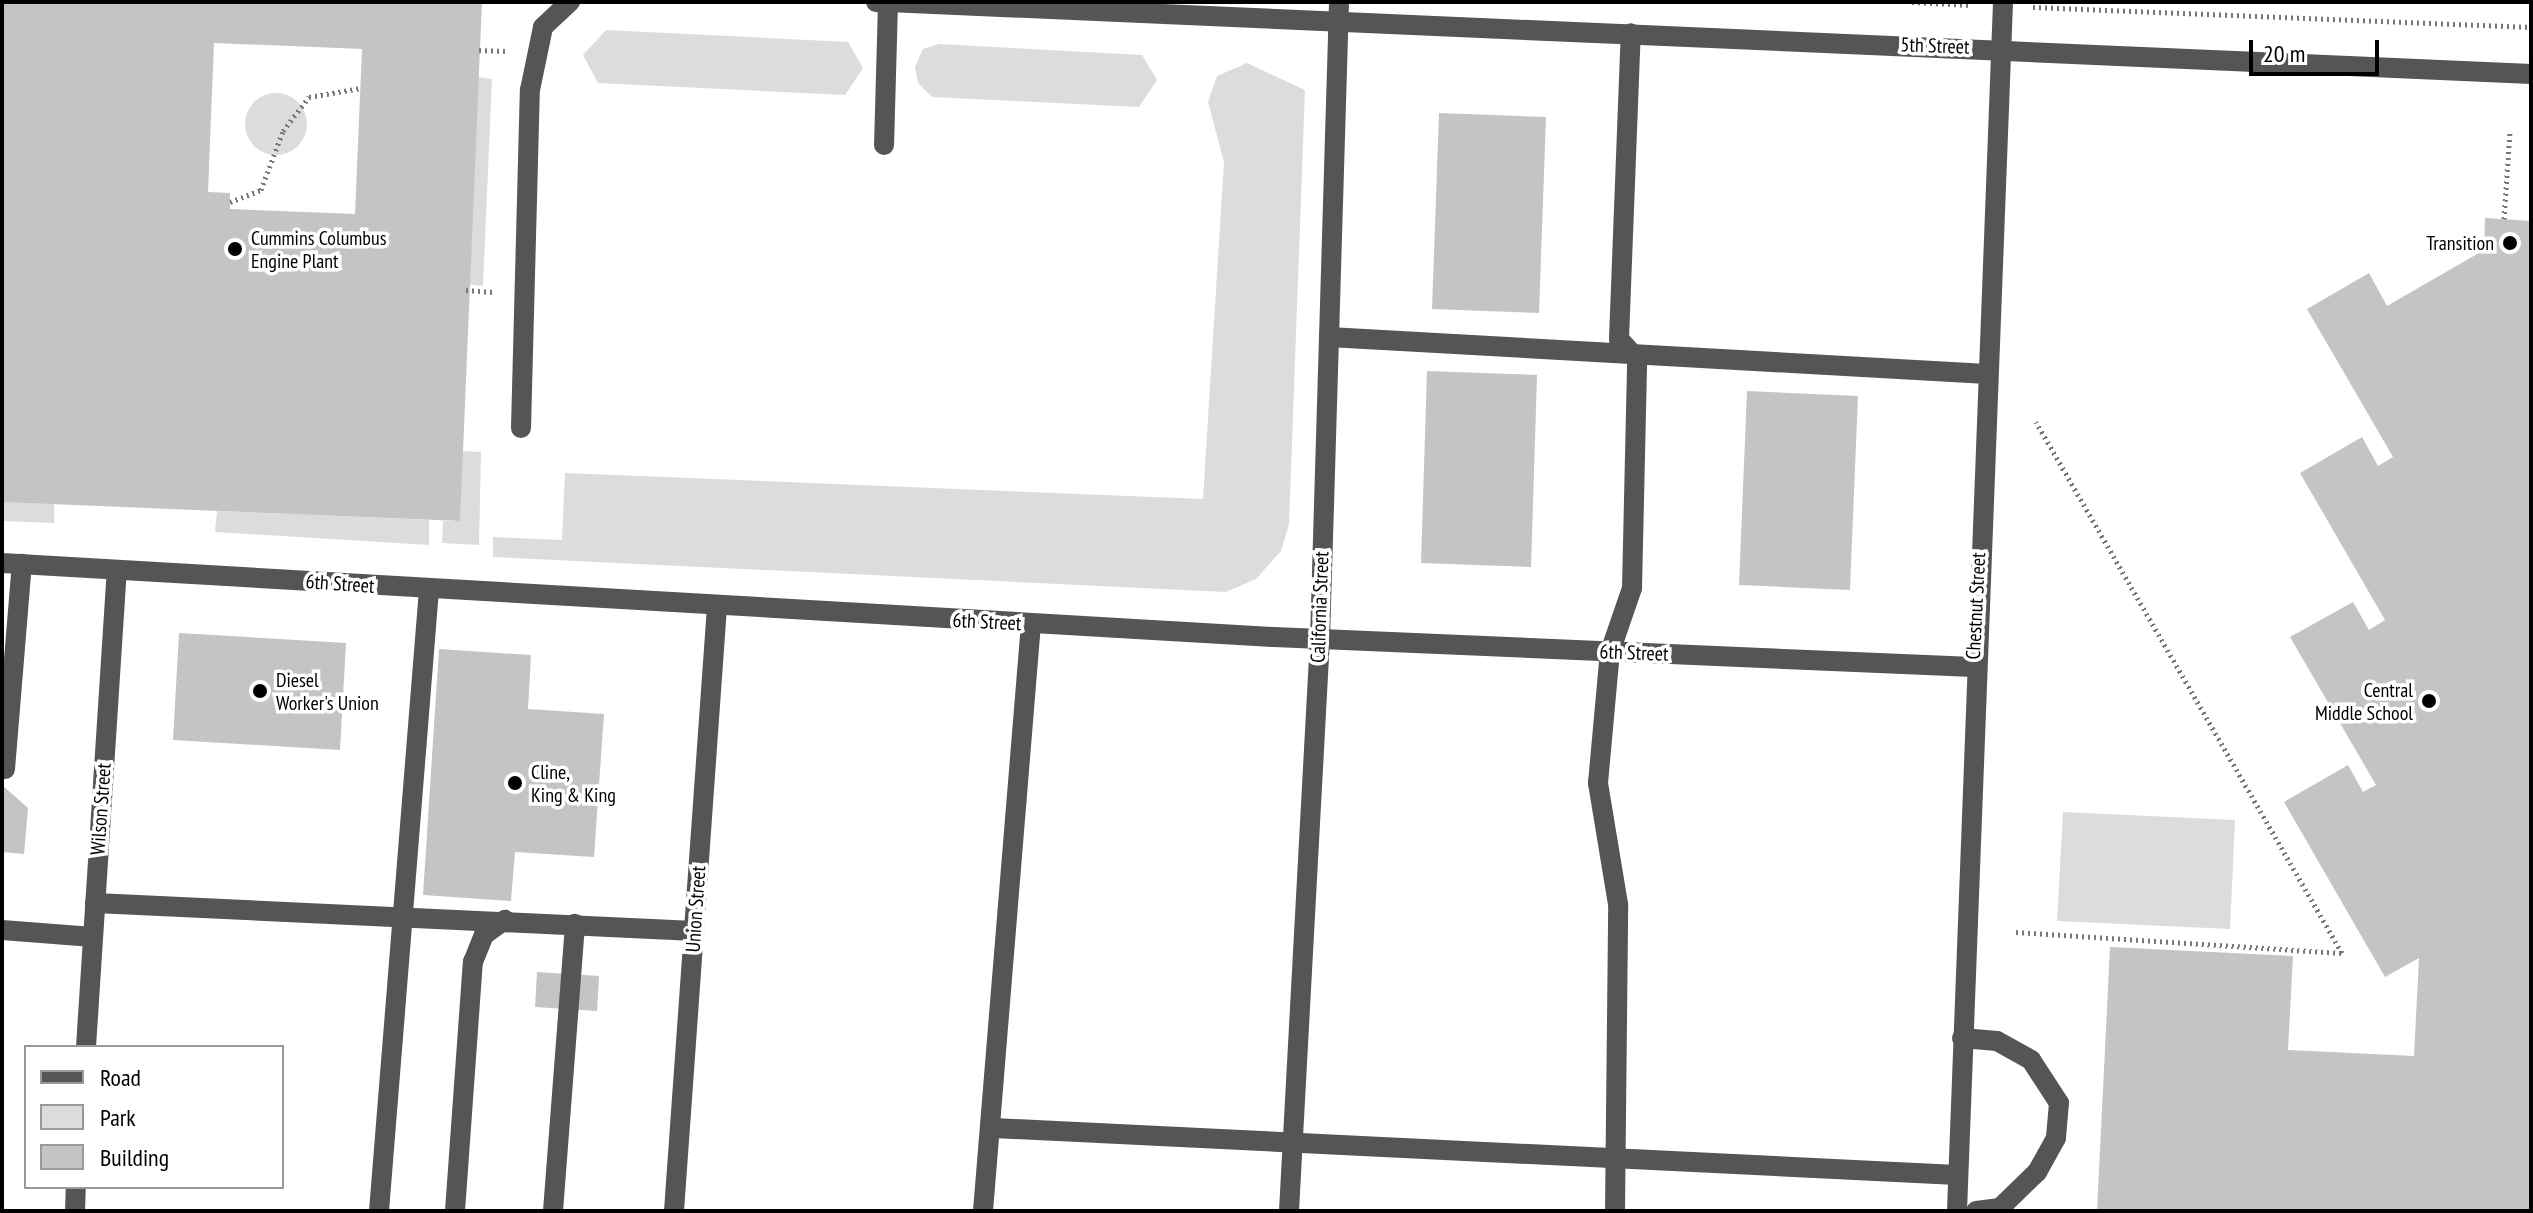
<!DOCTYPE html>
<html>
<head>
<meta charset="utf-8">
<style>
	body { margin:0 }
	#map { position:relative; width:2533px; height:1213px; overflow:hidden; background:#fff; font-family:"PT Sans Narrow",sans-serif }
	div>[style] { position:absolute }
	.green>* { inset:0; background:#dcdcdc }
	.round { border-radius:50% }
	.building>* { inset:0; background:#c4c4c4 }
	.path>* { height:5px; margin-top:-2.5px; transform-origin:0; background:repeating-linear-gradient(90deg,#777 0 2px,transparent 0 6px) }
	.minor>* { height:20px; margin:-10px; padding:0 10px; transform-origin:10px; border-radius:10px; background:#555 }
	.dots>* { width:22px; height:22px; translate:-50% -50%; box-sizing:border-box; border:4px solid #fff; border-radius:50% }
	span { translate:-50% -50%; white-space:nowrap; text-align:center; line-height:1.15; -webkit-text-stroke:7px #fff; paint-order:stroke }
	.street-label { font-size:20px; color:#000 }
	.poi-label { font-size:20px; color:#000 }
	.left { translate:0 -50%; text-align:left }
	.right { translate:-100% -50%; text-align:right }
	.frame { position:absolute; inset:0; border:4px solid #000; pointer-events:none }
	.legend { position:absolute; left:24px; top:1045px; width:260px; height:144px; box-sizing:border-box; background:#fff; border:2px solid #999; margin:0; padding:10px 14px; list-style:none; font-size:24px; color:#000 }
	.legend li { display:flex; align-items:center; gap:16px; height:40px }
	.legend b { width:40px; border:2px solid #999 }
	.scale { position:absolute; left:2249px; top:40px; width:130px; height:36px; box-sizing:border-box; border:4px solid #000; border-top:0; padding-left:10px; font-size:24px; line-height:28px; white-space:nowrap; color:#000; -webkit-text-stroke:6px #fff; paint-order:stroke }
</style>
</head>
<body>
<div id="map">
	<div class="green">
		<i style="clip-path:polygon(606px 30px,848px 42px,863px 68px,845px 95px,598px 83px,583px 55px)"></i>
		<i style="clip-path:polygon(939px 44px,1142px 55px,1157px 80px,1139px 107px,932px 97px,918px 83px,915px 67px,923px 49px)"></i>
		<i style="clip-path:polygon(1247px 63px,1305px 90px,1289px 524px,1281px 551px,1256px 579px,1226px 592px,493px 557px,493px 537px,562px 540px,565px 473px,1203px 499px,1224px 162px,1208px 102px,1217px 76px)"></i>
		<i style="clip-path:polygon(477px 77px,492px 79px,483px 286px,466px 284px)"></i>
		<i class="round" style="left:245px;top:93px;width:62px;height:62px"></i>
		<i style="clip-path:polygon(461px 451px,481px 452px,479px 545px,442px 543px,443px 521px,460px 521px)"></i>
		<i style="clip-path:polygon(2px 502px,54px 504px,54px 523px,2px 521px)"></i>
		<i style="clip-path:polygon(217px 511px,429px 520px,429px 545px,215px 532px)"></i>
		<i style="clip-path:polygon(2063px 812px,2235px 820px,2230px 929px,2057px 921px)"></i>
	</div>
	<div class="building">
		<i style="clip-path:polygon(evenodd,2px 2px,482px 2px,460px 521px,2px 502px,2px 2px,214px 43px,362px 49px,355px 214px,230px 209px,230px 193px,208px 192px,214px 43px)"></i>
		<i style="clip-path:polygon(1439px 113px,1546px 117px,1539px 313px,1432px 309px)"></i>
		<i style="clip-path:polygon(2485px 218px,2531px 221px,2531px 1211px,2097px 1211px,2110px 947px,2293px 956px,2288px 1050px,2414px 1056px,2419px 958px,2385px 977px,2284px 802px,2348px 765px,2363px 792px,2376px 785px,2290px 637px,2353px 602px,2369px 630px,2385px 620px,2300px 473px,2362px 437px,2378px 466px,2393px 457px,2307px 309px,2369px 273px,2387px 306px,2484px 250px)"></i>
		<i style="clip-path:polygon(1427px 371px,1537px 375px,1531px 567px,1421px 563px)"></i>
		<i style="clip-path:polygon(1747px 391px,1858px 396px,1850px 590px,1739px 585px)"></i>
		<i style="clip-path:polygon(179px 633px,346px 643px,340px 750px,173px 740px)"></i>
		<i style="clip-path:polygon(439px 649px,531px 655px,528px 709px,604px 714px,594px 857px,515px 852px,511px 901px,423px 895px)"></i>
		<i style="clip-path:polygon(2px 785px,28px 808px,24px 854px,2px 852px)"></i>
		<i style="clip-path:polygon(537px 972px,599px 976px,597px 1011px,535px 1007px)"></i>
	</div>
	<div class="path">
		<i style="left:1912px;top:2px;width:59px;rotate:2.9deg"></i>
		<i style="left:2033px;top:7px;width:498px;rotate:2.3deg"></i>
		<i style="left:479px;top:50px;width:26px;rotate:2deg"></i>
		<i style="left:230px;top:202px;width:33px;rotate:-21deg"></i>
		<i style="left:261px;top:190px;width:63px;rotate:-69.6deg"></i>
		<i style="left:283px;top:131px;width:43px;rotate:-52.6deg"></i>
		<i style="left:309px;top:97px;width:53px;rotate:-9.8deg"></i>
		<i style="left:2504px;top:219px;width:89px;rotate:-86.1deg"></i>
		<i style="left:466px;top:290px;width:27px;rotate:4deg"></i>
		<i style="left:2016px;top:932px;width:327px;rotate:3.7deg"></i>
		<i style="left:2342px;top:953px;width:613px;rotate:-119.95deg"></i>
	</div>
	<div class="minor">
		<i style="left:876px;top:2px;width:12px;rotate:5deg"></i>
		<i style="left:888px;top:3px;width:142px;rotate:91.6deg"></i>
		<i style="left:888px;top:2px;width:1645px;rotate:2.51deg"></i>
		<i style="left:1329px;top:337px;width:659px;rotate:3.22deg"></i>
		<i style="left:521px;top:428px;width:338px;rotate:-88.5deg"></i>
		<i style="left:530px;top:90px;width:64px;rotate:-78.3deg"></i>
		<i style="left:543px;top:27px;width:37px;rotate:-43deg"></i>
		<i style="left:2px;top:563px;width:1274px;rotate:3.33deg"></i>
		<i style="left:1274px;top:637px;width:700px;rotate:2.46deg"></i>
		<i style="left:5px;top:769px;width:206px;rotate:-85.3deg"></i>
		<i style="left:95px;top:903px;width:600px;rotate:2.68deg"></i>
		<i style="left:2px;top:930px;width:91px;rotate:4.4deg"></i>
		<i style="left:1962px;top:1038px;width:35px;rotate:5deg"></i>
		<i style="left:1997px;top:1041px;width:39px;rotate:29deg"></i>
		<i style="left:2031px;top:1060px;width:51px;rotate:56.9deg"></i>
		<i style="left:2059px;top:1103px;width:35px;rotate:95deg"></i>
		<i style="left:2056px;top:1138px;width:39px;rotate:119deg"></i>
		<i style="left:2037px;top:1172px;width:52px;rotate:135.8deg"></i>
		<i style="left:2000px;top:1208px;width:24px;rotate:173deg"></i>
		<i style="left:86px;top:1047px;width:478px;rotate:-86.3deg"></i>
		<i style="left:994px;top:1128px;width:964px;rotate:2.79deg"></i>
		<i style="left:75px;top:1211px;width:24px;rotate:-88deg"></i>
		<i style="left:379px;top:1211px;width:624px;rotate:-85.4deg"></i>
		<i style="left:455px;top:1211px;width:250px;rotate:-85.9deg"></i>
		<i style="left:473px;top:962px;width:29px;rotate:-68deg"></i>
		<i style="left:484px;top:935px;width:26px;rotate:-36deg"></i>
		<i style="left:553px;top:1211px;width:288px;rotate:-85.6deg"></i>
		<i style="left:674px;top:1211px;width:606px;rotate:-85.93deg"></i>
		<i style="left:983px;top:1211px;width:589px;rotate:-85.33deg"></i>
		<i style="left:1289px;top:1211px;width:573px;rotate:-86.9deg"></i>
		<i style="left:1320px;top:639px;width:637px;rotate:-88.29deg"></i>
		<i style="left:1615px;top:1211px;width:307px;rotate:-89.4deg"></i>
		<i style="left:1618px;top:904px;width:123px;rotate:-99.4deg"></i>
		<i style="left:1598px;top:783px;width:132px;rotate:-84.8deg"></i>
		<i style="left:1610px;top:652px;width:68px;rotate:-71deg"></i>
		<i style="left:1632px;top:588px;width:229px;rotate:-88.7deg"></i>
		<i style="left:1637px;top:359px;width:27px;rotate:-132deg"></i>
		<i style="left:1619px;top:339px;width:306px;rotate:-87.8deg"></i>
		<i style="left:1957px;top:1211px;width:1210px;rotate:-87.82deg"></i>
	</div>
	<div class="dots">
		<i style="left:2510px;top:243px;background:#000"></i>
		<i style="left:235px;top:249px;background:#000"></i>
		<i style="left:260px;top:691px;background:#000"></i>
		<i style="left:2429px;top:701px;background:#000"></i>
		<i style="left:515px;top:783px;background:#000"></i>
	</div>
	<div class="street-label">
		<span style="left:1935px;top:46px;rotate:2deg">5th Street</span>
		<span style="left:340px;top:584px;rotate:4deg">6th Street</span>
		<span style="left:1976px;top:606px;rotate:-87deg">Chestnut Street</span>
		<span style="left:1320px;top:607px;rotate:-88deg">California Street</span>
		<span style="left:987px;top:622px;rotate:3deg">6th Street</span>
		<span style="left:1634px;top:653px;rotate:2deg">6th Street</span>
		<span style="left:101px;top:809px;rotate:-86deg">Wilson Street</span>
		<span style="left:696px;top:909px;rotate:-86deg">Union Street</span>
	</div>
	<div class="poi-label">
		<span class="left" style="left:251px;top:250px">Cummins Columbus<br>Engine Plant</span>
		<span class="right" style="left:2494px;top:243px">Transition</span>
		<span class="left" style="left:276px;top:692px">Diesel<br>Worker's Union</span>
		<span class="right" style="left:2413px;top:702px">Central<br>Middle School</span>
		<span class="left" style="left:531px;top:784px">Cline,<br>King &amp; King</span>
	</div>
	<div class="frame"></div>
	<ul class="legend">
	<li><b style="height:10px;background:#555"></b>Road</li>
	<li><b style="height:22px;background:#dcdcdc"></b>Park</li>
	<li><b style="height:22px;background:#c4c4c4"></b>Building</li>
	</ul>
	<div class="scale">20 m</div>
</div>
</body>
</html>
